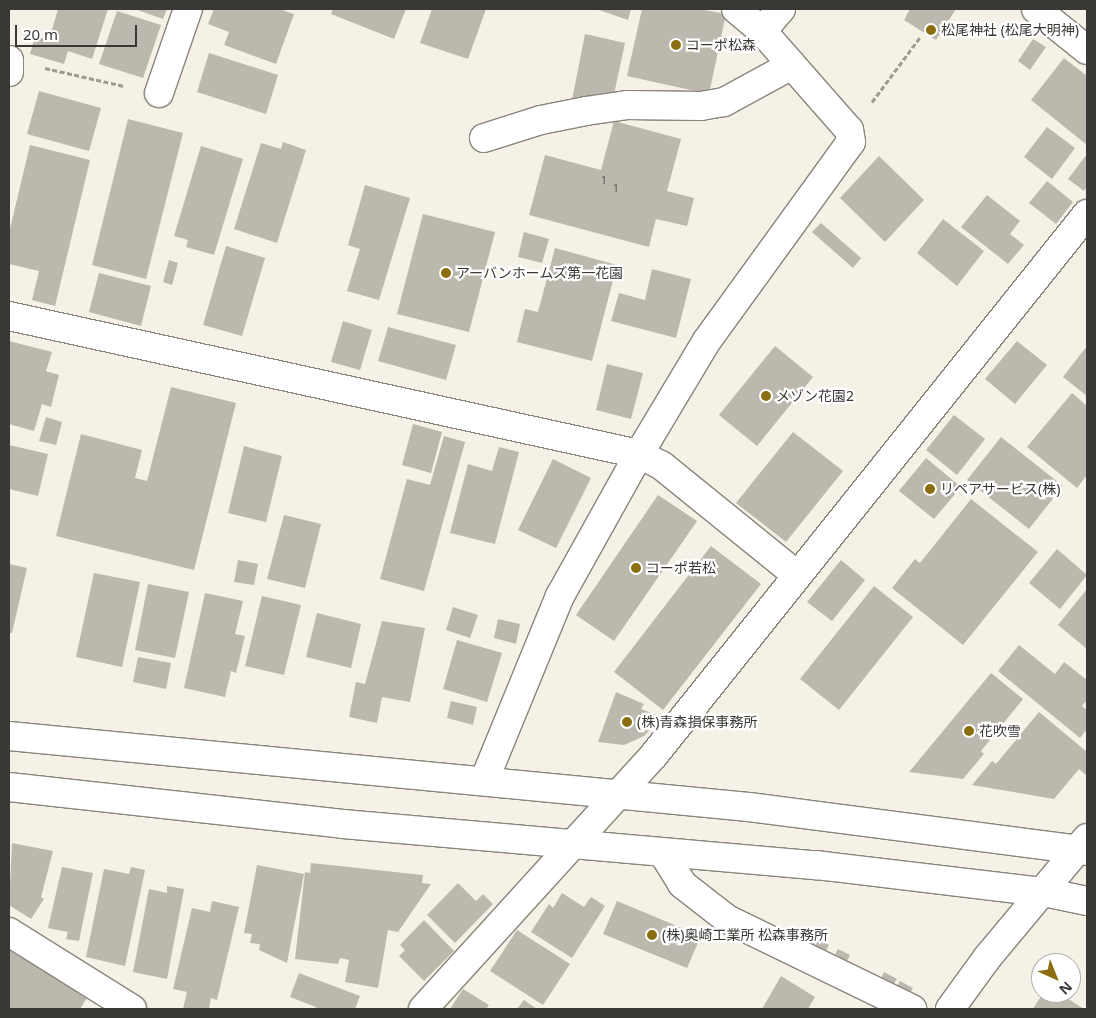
<!DOCTYPE html>
<html>
<head>
<meta charset="utf-8">
<style>
	body { margin:0 }
	#map { position:relative; width:1096px; height:1018px; overflow:hidden; background:#f5f1e6; font-family:"Noto Sans","Noto Sans JP",sans-serif }
	div>[style] { position:absolute }
	.building>* { inset:0; background:#bcb8ae }
	.path>* { height:3px; margin-top:-1.5px; transform-origin:0; background:repeating-linear-gradient(90deg,#9e9b93 0 5px,transparent 0 7.5px) }
	.roads { filter:drop-shadow(1px 0 #89857c) drop-shadow(-1px 0 #89857c) drop-shadow(0 1px #89857c) drop-shadow(0 -1px #89857c) }
	.minor>* { height:28px; margin:-14px; padding:0 14px; transform-origin:14px; border-radius:14px; background:#fff }
	.dots>* { width:14px; height:14px; translate:-50% -50%; box-sizing:border-box; border:2px solid #fff; border-radius:50% }
	span { translate:-50% -50%; white-space:nowrap; text-align:center; line-height:1.15; -webkit-text-stroke:4.5px #fff; paint-order:stroke }
	.number-label { font-size:11px; color:#5a5852 }
	.number-label span { -webkit-text-stroke-width:0 }
	.poi-label { font-size:14px; color:#3a3834 }
	.left { translate:0 -50%; text-align:left }
	.frame { position:absolute; inset:0; border:10px solid #3a3834; pointer-events:none }
	.north { position:absolute; left:1031px; top:953px; width:50px; height:50px; box-sizing:border-box; background:#fff; border:1px solid #b0afae; border-radius:50%; rotate:136deg; font-size:14px; font-weight:700; line-height:20px; text-align:center; color:#3a3834 }
	.north::after { content:''; display:block; margin:auto; width:18px; height:22px; background:#8b6e10; clip-path:polygon(50% 0,100% 100%,50% 72%,0 100%) }
	.scale { position:absolute; left:15px; top:25px; width:122px; height:22px; box-sizing:border-box; border:2px solid #3a3834; border-top:0; padding-left:6px; font-size:15px; line-height:18px; white-space:nowrap; color:#3a3834; -webkit-text-stroke:4px #fff; paint-order:stroke }
</style>
</head>
<body>
<div id="map">
	<div class="building">
		<i style="clip-path:polygon(58px 9px,108px 9px,92px 59px,68px 51px,64px 64px,30px 54px,35px 36px,49px 40px)"></i>
		<i style="clip-path:polygon(135px 9px,167px 9px,163px 19px)"></i>
		<i style="clip-path:polygon(214px 9px,279px 9px,294px 14px,276px 64px,224px 45px,229px 32px,208px 24px)"></i>
		<i style="clip-path:polygon(333px 9px,406px 9px,394px 39px,331px 14px)"></i>
		<i style="clip-path:polygon(432px 9px,486px 9px,468px 59px,420px 43px)"></i>
		<i style="clip-path:polygon(596px 9px,631px 9px,628px 20px)"></i>
		<i style="clip-path:polygon(642px 9px,699px 9px,726px 14px,709px 94px,627px 76px)"></i>
		<i style="clip-path:polygon(910px 9px,956px 9px,936px 40px,904px 20px)"></i>
		<i style="clip-path:polygon(117px 11px,161px 25px,143px 78px,99px 64px)"></i>
		<i style="clip-path:polygon(585px 34px,625px 43px,613px 99px,572px 100px)"></i>
		<i style="clip-path:polygon(1033px 39px,1046px 47px,1030px 70px,1018px 61px)"></i>
		<i style="clip-path:polygon(209px 53px,278px 75px,266px 114px,197px 92px)"></i>
		<i style="clip-path:polygon(1064px 58px,1087px 76px,1087px 145px,1031px 100px)"></i>
		<i style="clip-path:polygon(39px 91px,101px 108px,89px 151px,27px 134px)"></i>
		<i style="clip-path:polygon(128px 119px,183px 133px,146px 279px,92px 265px)"></i>
		<i style="clip-path:polygon(614px 121px,681px 139px,667px 191px,694px 198px,687px 226px,656px 219px,649px 247px,529px 215px,545px 155px,601px 170px)"></i>
		<i style="clip-path:polygon(1047px 127px,1075px 148px,1052px 179px,1024px 157px)"></i>
		<i style="clip-path:polygon(283px 142px,306px 150px,277px 243px,234px 229px,261px 143px,281px 149px)"></i>
		<i style="clip-path:polygon(30px 145px,90px 160px,55px 306px,32px 300px,39px 271px,9px 264px,9px 233px)"></i>
		<i style="clip-path:polygon(201px 146px,243px 159px,214px 255px,186px 247px,188px 240px,174px 236px)"></i>
		<i style="clip-path:polygon(1087px 154px,1087px 186px,1084px 191px,1068px 179px)"></i>
		<i style="clip-path:polygon(879px 156px,924px 200px,885px 242px,840px 198px)"></i>
		<i style="clip-path:polygon(1047px 181px,1073px 202px,1056px 224px,1029px 203px)"></i>
		<i style="clip-path:polygon(365px 185px,410px 198px,379px 300px,347px 291px,360px 249px,348px 245px)"></i>
		<i style="clip-path:polygon(987px 195px,1020px 221px,1010px 234px,1024px 245px,1008px 264px,961px 227px)"></i>
		<i style="clip-path:polygon(423px 214px,495px 232px,469px 332px,397px 314px)"></i>
		<i style="clip-path:polygon(943px 219px,984px 251px,957px 286px,917px 253px)"></i>
		<i style="clip-path:polygon(821px 223px,861px 258px,853px 268px,812px 232px)"></i>
		<i style="clip-path:polygon(524px 232px,549px 239px,542px 263px,518px 257px)"></i>
		<i style="clip-path:polygon(226px 246px,265px 258px,242px 336px,203px 325px)"></i>
		<i style="clip-path:polygon(555px 248px,617px 265px,592px 361px,517px 342px,525px 309px,538px 312px)"></i>
		<i style="clip-path:polygon(169px 260px,178px 263px,172px 285px,163px 282px)"></i>
		<i style="clip-path:polygon(652px 269px,691px 279px,676px 338px,611px 321px,619px 293px,645px 300px)"></i>
		<i style="clip-path:polygon(99px 273px,151px 286px,141px 326px,89px 312px)"></i>
		<i style="clip-path:polygon(343px 321px,372px 330px,360px 370px,331px 362px)"></i>
		<i style="clip-path:polygon(388px 327px,456px 345px,446px 380px,378px 361px)"></i>
		<i style="clip-path:polygon(9px 341px,52px 352px,46px 371px,59px 375px,51px 407px,42px 404px,34px 431px,9px 424px)"></i>
		<i style="clip-path:polygon(1017px 341px,1047px 365px,1015px 404px,985px 379px)"></i>
		<i style="clip-path:polygon(775px 346px,813px 377px,757px 446px,719px 415px)"></i>
		<i style="clip-path:polygon(1087px 346px,1087px 396px,1063px 377px)"></i>
		<i style="clip-path:polygon(607px 364px,643px 373px,631px 419px,596px 410px)"></i>
		<i style="clip-path:polygon(171px 387px,236px 403px,194px 570px,56px 536px,81px 434px,142px 450px,135px 478px,147px 481px)"></i>
		<i style="clip-path:polygon(1072px 393px,1087px 406px,1087px 475px,1077px 488px,1027px 447px)"></i>
		<i style="clip-path:polygon(954px 415px,985px 439px,957px 475px,926px 450px)"></i>
		<i style="clip-path:polygon(46px 417px,62px 422px,56px 445px,39px 441px)"></i>
		<i style="clip-path:polygon(413px 424px,442px 432px,431px 473px,402px 465px)"></i>
		<i style="clip-path:polygon(793px 432px,843px 471px,786px 542px,736px 503px)"></i>
		<i style="clip-path:polygon(444px 436px,465px 442px,424px 591px,380px 579px,407px 479px,430px 485px)"></i>
		<i style="clip-path:polygon(1001px 437px,1063px 486px,1029px 529px,967px 480px)"></i>
		<i style="clip-path:polygon(9px 445px,48px 454px,38px 496px,9px 489px)"></i>
		<i style="clip-path:polygon(244px 446px,282px 456px,266px 522px,228px 513px)"></i>
		<i style="clip-path:polygon(499px 447px,519px 452px,495px 544px,450px 533px,468px 464px,492px 471px)"></i>
		<i style="clip-path:polygon(926px 458px,961px 487px,934px 519px,899px 491px)"></i>
		<i style="clip-path:polygon(553px 459px,591px 478px,556px 548px,518px 530px)"></i>
		<i style="clip-path:polygon(658px 495px,697px 521px,614px 641px,576px 615px)"></i>
		<i style="clip-path:polygon(971px 499px,1038px 552px,963px 645px,892px 588px,915px 559px,920px 563px)"></i>
		<i style="clip-path:polygon(284px 515px,321px 524px,305px 588px,267px 579px)"></i>
		<i style="clip-path:polygon(711px 546px,761px 584px,663px 710px,614px 672px)"></i>
		<i style="clip-path:polygon(1057px 549px,1087px 575px,1060px 609px,1029px 583px)"></i>
		<i style="clip-path:polygon(238px 560px,258px 564px,254px 585px,234px 582px)"></i>
		<i style="clip-path:polygon(841px 560px,865px 580px,832px 621px,807px 602px)"></i>
		<i style="clip-path:polygon(9px 564px,27px 568px,12px 633px,9px 633px)"></i>
		<i style="clip-path:polygon(94px 573px,140px 582px,122px 667px,76px 657px)"></i>
		<i style="clip-path:polygon(148px 584px,189px 592px,175px 658px,135px 650px)"></i>
		<i style="clip-path:polygon(874px 586px,913px 617px,839px 710px,800px 679px)"></i>
		<i style="clip-path:polygon(1087px 589px,1087px 649px,1058px 625px)"></i>
		<i style="clip-path:polygon(205px 593px,243px 601px,235px 634px,245px 636px,236px 673px,231px 671px,225px 697px,184px 688px)"></i>
		<i style="clip-path:polygon(262px 596px,301px 605px,284px 675px,245px 666px)"></i>
		<i style="clip-path:polygon(453px 607px,478px 615px,470px 638px,446px 630px)"></i>
		<i style="clip-path:polygon(317px 613px,361px 624px,351px 668px,306px 657px)"></i>
		<i style="clip-path:polygon(498px 619px,520px 624px,516px 644px,494px 638px)"></i>
		<i style="clip-path:polygon(382px 621px,425px 628px,410px 702px,382px 697px,377px 723px,349px 717px,356px 682px,365px 684px)"></i>
		<i style="clip-path:polygon(457px 640px,502px 653px,487px 702px,443px 689px)"></i>
		<i style="clip-path:polygon(1019px 645px,1055px 674px,1064px 662px,1087px 680px,1087px 700px,1082px 706px,1087px 710px,1087px 729px,1080px 738px,998px 671px)"></i>
		<i style="clip-path:polygon(138px 657px,171px 663px,166px 689px,133px 682px)"></i>
		<i style="clip-path:polygon(991px 673px,1023px 699px,981px 751px,984px 754px,963px 779px,909px 772px)"></i>
		<i style="clip-path:polygon(616px 692px,644px 704px,641px 709px,662px 717px,644px 736px,624px 745px,598px 742px)"></i>
		<i style="clip-path:polygon(451px 701px,477px 707px,473px 725px,447px 718px)"></i>
		<i style="clip-path:polygon(1039px 712px,1087px 752px,1087px 776px,1079px 769px,1054px 799px,972px 785px,992px 761px,996px 764px)"></i>
		<i style="clip-path:polygon(12px 843px,53px 851px,41px 897px,44px 899px,31px 919px,9px 905px)"></i>
		<i style="clip-path:polygon(311px 863px,423px 875px,422px 883px,431px 884px,398px 932px,388px 930px,378px 988px,345px 982px,349px 960px,340px 958px,338px 964px,295px 959px,305px 872px,310px 873px)"></i>
		<i style="clip-path:polygon(257px 865px,304px 874px,287px 963px,259px 950px,260px 944px,250px 943px,252px 934px,244px 933px)"></i>
		<i style="clip-path:polygon(62px 867px,93px 873px,79px 941px,66px 939px,68px 932px,48px 928px)"></i>
		<i style="clip-path:polygon(131px 867px,145px 870px,125px 966px,86px 957px,104px 869px,129px 874px)"></i>
		<i style="clip-path:polygon(458px 883px,476px 901px,483px 894px,493px 904px,455px 943px,427px 915px)"></i>
		<i style="clip-path:polygon(167px 886px,184px 889px,167px 979px,133px 972px,149px 889px,167px 893px)"></i>
		<i style="clip-path:polygon(562px 893px,584px 907px,591px 897px,605px 906px,572px 958px,531px 932px,549px 904px,553px 908px)"></i>
		<i style="clip-path:polygon(212px 901px,239px 907px,217px 1000px,211px 998px,209px 1009px,183px 1009px,187px 992px,173px 989px,192px 908px,210px 912px)"></i>
		<i style="clip-path:polygon(617px 901px,701px 936px,687px 968px,603px 934px)"></i>
		<i style="clip-path:polygon(424px 920px,454px 951px,424px 981px,399px 956px,405px 950px,400px 945px)"></i>
		<i style="clip-path:polygon(517px 930px,570px 964px,543px 1005px,490px 971px)"></i>
		<i style="clip-path:polygon(816px 938px,829px 945px,824px 955px,811px 947px)"></i>
		<i style="clip-path:polygon(838px 949px,850px 955px,847px 961px,835px 954px)"></i>
		<i style="clip-path:polygon(9px 950px,87px 998px,80px 1009px,9px 1009px)"></i>
		<i style="clip-path:polygon(884px 972px,897px 979px,893px 985px,881px 978px)"></i>
		<i style="clip-path:polygon(299px 973px,360px 996px,355px 1009px,315px 1009px,316px 1007px,290px 997px)"></i>
		<i style="clip-path:polygon(781px 976px,815px 997px,808px 1009px,762px 1009px)"></i>
		<i style="clip-path:polygon(900px 981px,913px 988px,908px 997px,895px 990px)"></i>
		<i style="clip-path:polygon(463px 989px,489px 1005px,486px 1009px,450px 1009px)"></i>
		<i style="clip-path:polygon(1043px 993px,1059px 993px,1084px 1009px,1033px 1009px)"></i>
		<i style="clip-path:polygon(524px 1000px,537px 1009px,517px 1009px)"></i>
	</div>
	<div class="path">
		<i style="left:45px;top:68px;width:81px;rotate:12.8deg"></i>
		<i style="left:872px;top:102px;width:82px;rotate:-53.4deg"></i>
	</div>
	<div class="roads">
		<div class="minor">
			<i style="left:736px;top:9px;width:34px;rotate:40deg"></i>
			<i style="left:762px;top:31px;width:29px;rotate:-49deg"></i>
			<i style="left:1036px;top:9px;width:65px;rotate:38.8deg"></i>
			<i style="left:9px;top:60px;width:12px;rotate:90deg"></i>
			<i style="left:159px;top:93px;width:89px;rotate:-71deg"></i>
			<i style="left:484px;top:138px;width:60px;rotate:-17.5deg"></i>
			<i style="left:541px;top:120px;width:46px;rotate:-11.3deg"></i>
			<i style="left:586px;top:111px;width:41px;rotate:-8.3deg"></i>
			<i style="left:627px;top:105px;width:74px;rotate:0.8deg"></i>
			<i style="left:701px;top:106px;width:23px;rotate:-10deg"></i>
			<i style="left:724px;top:102px;width:77px;rotate:-28.6deg"></i>
			<i style="left:9px;top:316px;width:645px;rotate:12.36deg"></i>
			<i style="left:639px;top:454px;width:25px;rotate:27deg"></i>
			<i style="left:661px;top:465px;width:175px;rotate:39deg"></i>
			<i style="left:9px;top:736px;width:743px;rotate:5.48deg"></i>
			<i style="left:749px;top:807px;width:341px;rotate:7.4deg"></i>
			<i style="left:484px;top:781px;width:200px;rotate:-67.7deg"></i>
			<i style="left:560px;top:596px;width:162px;rotate:-60.9deg"></i>
			<i style="left:639px;top:454px;width:131px;rotate:-59.1deg"></i>
			<i style="left:706px;top:342px;width:247px;rotate:-54.1deg"></i>
			<i style="left:851px;top:142px;width:12px;rotate:-99deg"></i>
			<i style="left:849px;top:130px;width:132px;rotate:-131.3deg"></i>
			<i style="left:9px;top:787px;width:336px;rotate:6.3deg"></i>
			<i style="left:343px;top:824px;width:475px;rotate:5deg"></i>
			<i style="left:816px;top:865px;width:230px;rotate:6.8deg"></i>
			<i style="left:1044px;top:892px;width:44px;rotate:11.8deg"></i>
			<i style="left:663px;top:853px;width:36px;rotate:58deg"></i>
			<i style="left:682px;top:884px;width:57px;rotate:37.9deg"></i>
			<i style="left:727px;top:919px;width:206px;rotate:25.9deg"></i>
			<i style="left:9px;top:932px;width:145px;rotate:32deg"></i>
			<i style="left:423px;top:1009px;width:343px;rotate:-47.7deg"></i>
			<i style="left:654px;top:755px;width:693px;rotate:-51.33deg"></i>
			<i style="left:950px;top:1009px;width:63px;rotate:-54deg"></i>
			<i style="left:987px;top:958px;width:156px;rotate:-50.2deg"></i>
		</div>
	</div>
	<div class="dots">
		<i style="left:931px;top:30px;background:#8b6e10"></i>
		<i style="left:676px;top:45px;background:#8b6e10"></i>
		<i style="left:446px;top:273px;background:#8b6e10"></i>
		<i style="left:766px;top:396px;background:#8b6e10"></i>
		<i style="left:930px;top:489px;background:#8b6e10"></i>
		<i style="left:636px;top:568px;background:#8b6e10"></i>
		<i style="left:627px;top:722px;background:#8b6e10"></i>
		<i style="left:969px;top:731px;background:#8b6e10"></i>
		<i style="left:652px;top:935px;background:#8b6e10"></i>
	</div>
	<div class="number-label">
		<span style="left:604px;top:180px">1</span>
		<span style="left:616px;top:188px">1</span>
	</div>
	<div class="poi-label">
		<span class="left" style="left:941px;top:30px">松尾神社 (松尾大明神)</span>
		<span class="left" style="left:686px;top:45px">コーポ松森</span>
		<span class="left" style="left:456px;top:273px">アーバンホームズ第一花園</span>
		<span class="left" style="left:776px;top:396px">メゾン花園2</span>
		<span class="left" style="left:940px;top:489px">リペアサービス(株)</span>
		<span class="left" style="left:646px;top:568px">コーポ若松</span>
		<span class="left" style="left:637px;top:722px">(株)青森損保事務所</span>
		<span class="left" style="left:979px;top:731px">花吹雪</span>
		<span class="left" style="left:662px;top:935px">(株)奥崎工業所 松森事務所</span>
	</div>
	<div class="frame"></div>
	<div class="north">N</div>
	<div class="scale">20 m</div>
</div>
</body>
</html>
